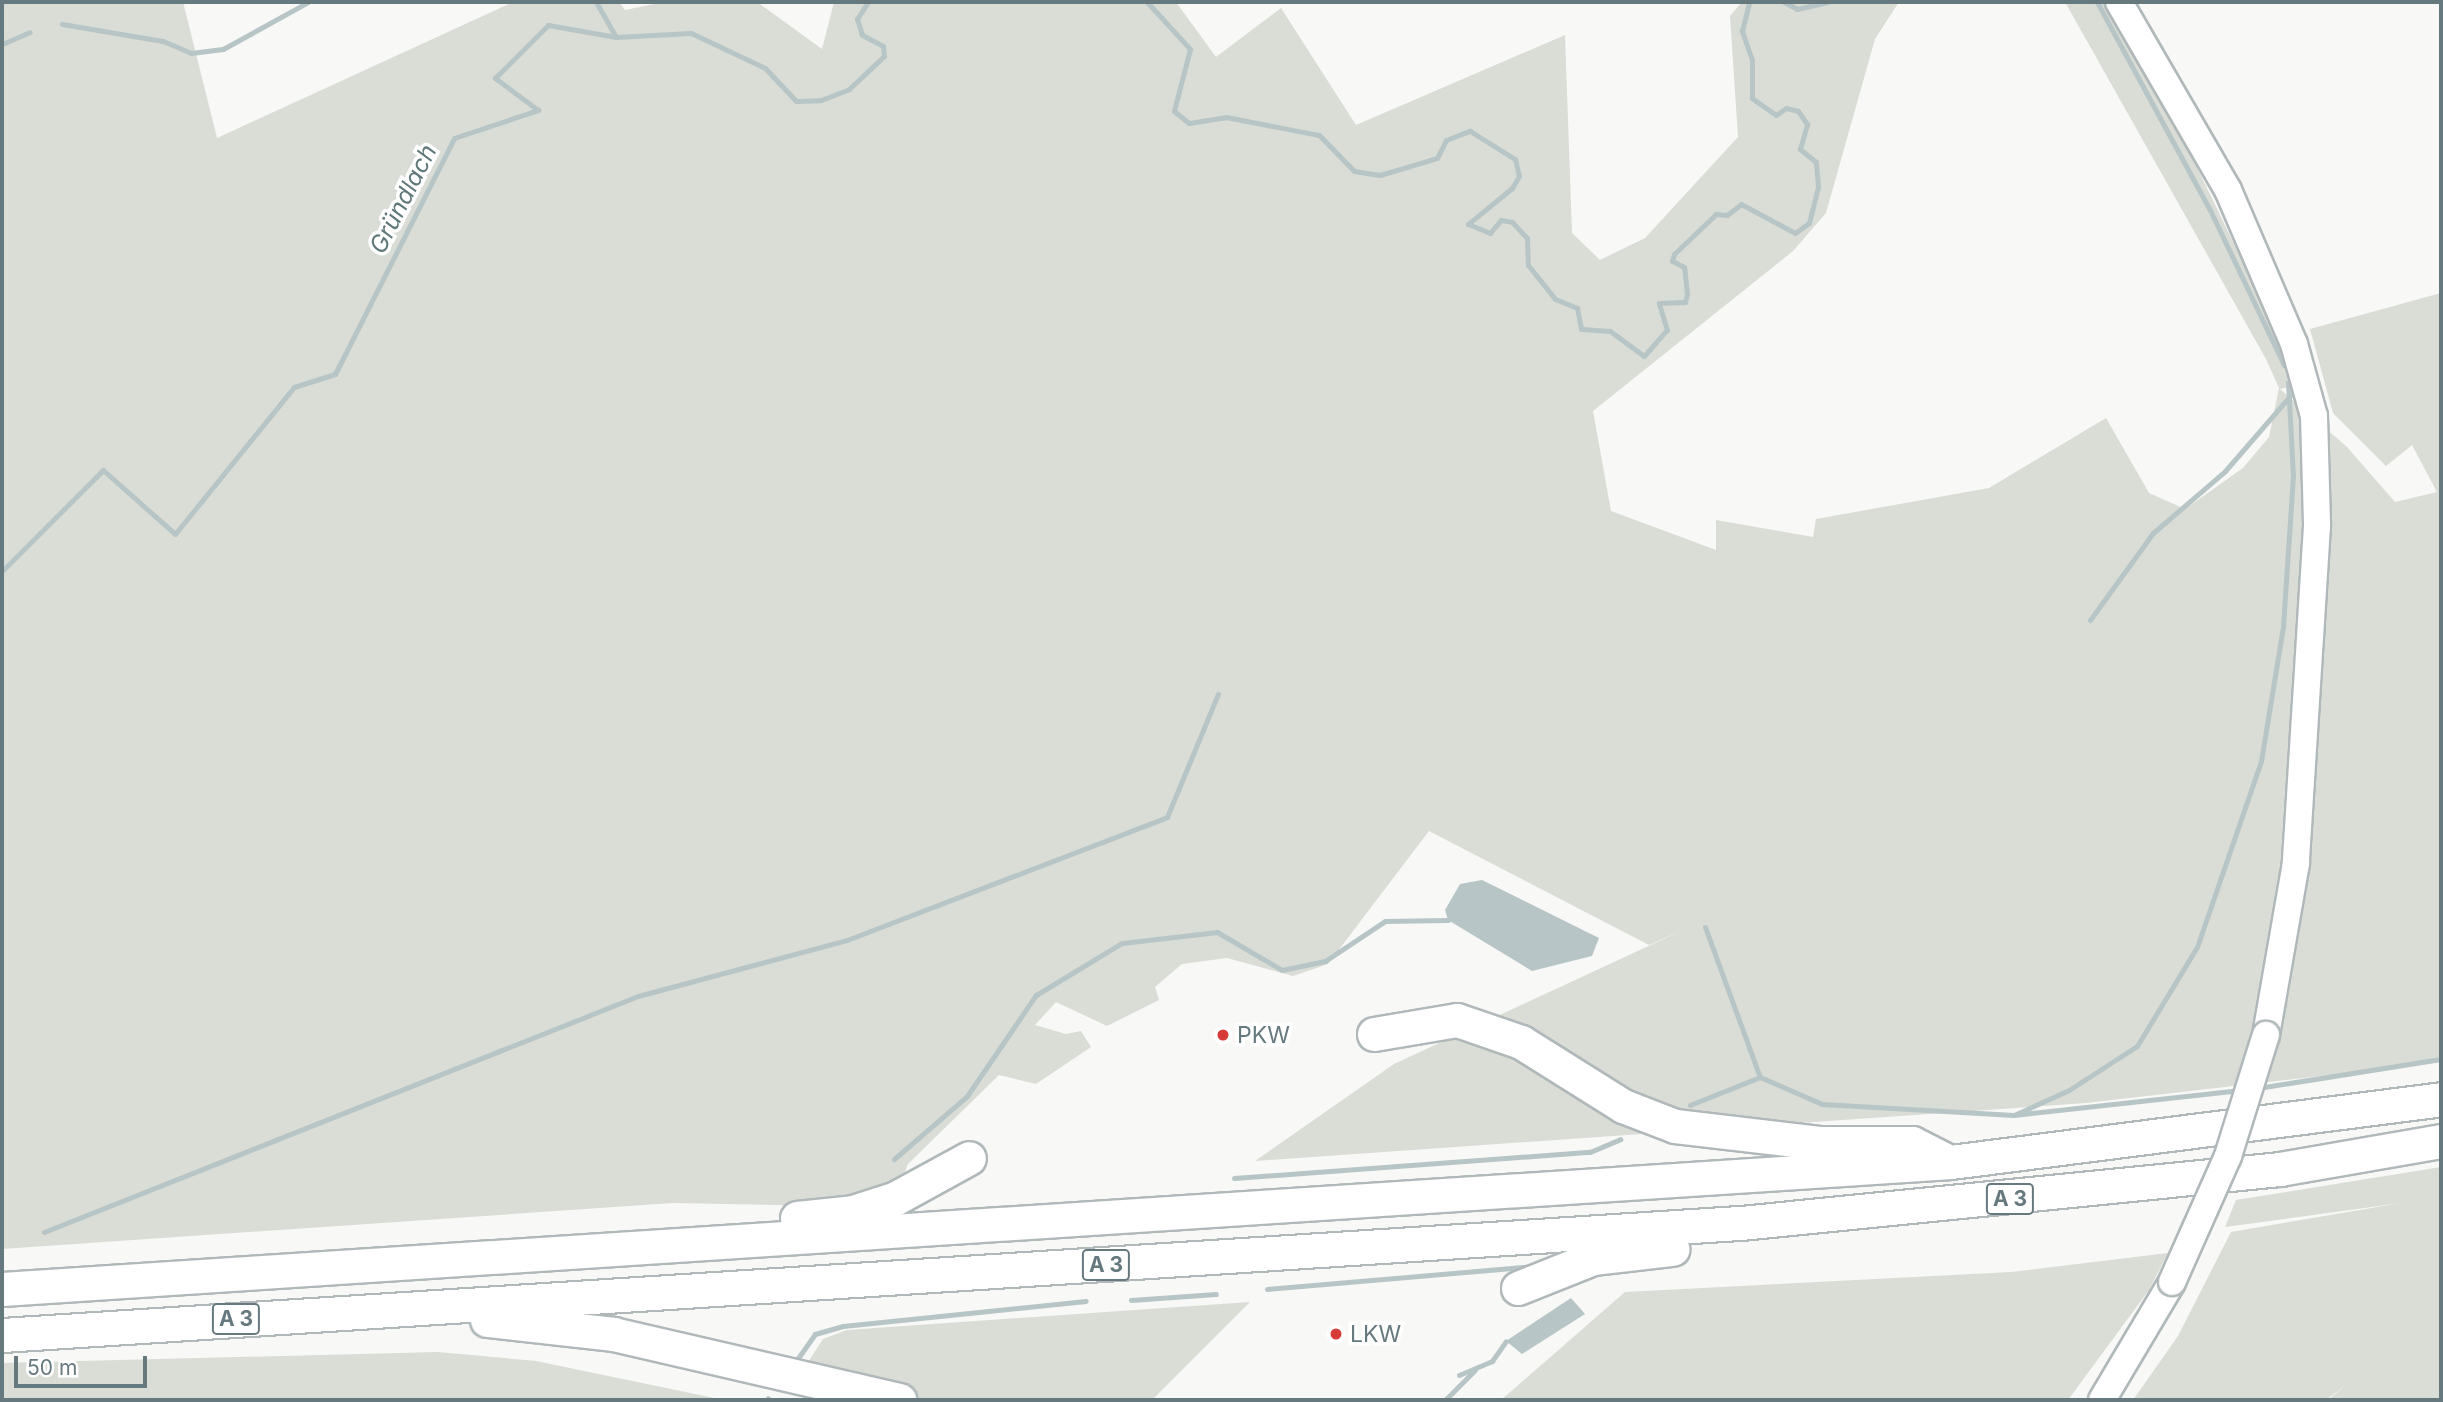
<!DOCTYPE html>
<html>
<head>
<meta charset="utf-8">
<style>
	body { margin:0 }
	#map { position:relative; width:2443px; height:1402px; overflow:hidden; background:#f8f8f6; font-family:Inter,sans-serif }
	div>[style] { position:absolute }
	.green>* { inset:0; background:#d9ddd5 }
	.water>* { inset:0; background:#b7c5c7 }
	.stream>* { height:5px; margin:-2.5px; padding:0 2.5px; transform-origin:2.5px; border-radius:2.5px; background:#b7c5c7 }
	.roads { filter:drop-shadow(2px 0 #b0b8ba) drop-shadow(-2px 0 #b0b8ba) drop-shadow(0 2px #b0b8ba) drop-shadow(0 -2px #b0b8ba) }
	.secondary>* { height:26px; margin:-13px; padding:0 13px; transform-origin:13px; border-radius:13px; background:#fff }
	.highway>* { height:33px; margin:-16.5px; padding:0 16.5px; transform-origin:16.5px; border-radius:16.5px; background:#fff }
	.bridges { filter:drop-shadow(2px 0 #b0b8ba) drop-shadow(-2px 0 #b0b8ba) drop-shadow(0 2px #b0b8ba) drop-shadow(0 -2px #b0b8ba) }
	.secondary-bridge>* { height:26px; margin:-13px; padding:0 13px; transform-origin:13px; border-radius:13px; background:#fff }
	.dots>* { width:19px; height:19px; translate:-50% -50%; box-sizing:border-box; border:4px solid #fff; border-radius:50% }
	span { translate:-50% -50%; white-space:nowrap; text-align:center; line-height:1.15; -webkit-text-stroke:7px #fff; paint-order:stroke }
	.shield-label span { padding:2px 5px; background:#fff; border:2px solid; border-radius:5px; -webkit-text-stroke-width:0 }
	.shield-label { font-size:21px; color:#66797f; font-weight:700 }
	.poi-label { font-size:23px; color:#66797f }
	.left { translate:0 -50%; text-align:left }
	.water-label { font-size:24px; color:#607879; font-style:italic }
	.frame { position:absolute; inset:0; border:4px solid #66797f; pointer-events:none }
	.scale { position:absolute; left:14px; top:1356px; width:133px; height:32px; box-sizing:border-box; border:4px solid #66797f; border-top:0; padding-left:9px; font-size:21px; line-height:24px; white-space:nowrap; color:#66797f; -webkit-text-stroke:5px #fff; paint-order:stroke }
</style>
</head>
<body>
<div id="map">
	<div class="green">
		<i style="clip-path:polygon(2px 2px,183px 2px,217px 138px,513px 2px,619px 2px,625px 10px,664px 2px,757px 2px,822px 49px,834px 2px,1176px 2px,1216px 57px,1281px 8px,1356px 125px,1565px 35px,1572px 233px,1600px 260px,1645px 238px,1738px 137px,1730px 16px,1742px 2px,1899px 2px,1875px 39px,1826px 213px,1793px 251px,1593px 411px,1611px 511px,1716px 550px,1716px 520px,1813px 537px,1816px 519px,1989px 488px,2106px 418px,2149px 493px,2185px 509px,2243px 468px,2269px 437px,2279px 388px,2266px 359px,2065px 2px,2106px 2px,2187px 147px,2289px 357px,2299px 385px,2280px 389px,2347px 447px,2395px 502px,2437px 492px,2412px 445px,2386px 466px,2333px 413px,2310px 329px,2441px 293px,2441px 1062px,2086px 1103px,1255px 1161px,1394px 1064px,1683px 930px,1649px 945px,1429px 831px,1328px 964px,1293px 976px,1227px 958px,1182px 964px,1155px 987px,1159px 1000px,1107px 1026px,1056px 1002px,1035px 1025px,1066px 1034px,1081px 1031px,1091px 1047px,1036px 1084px,999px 1075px,908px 1164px,901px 1182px,835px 1206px,673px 1203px,2px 1249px)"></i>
		<i style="clip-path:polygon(2441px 1167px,2441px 1400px,2328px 1400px,2346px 1385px,2326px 1400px,2133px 1400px,2178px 1336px,2231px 1232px,2401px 1203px,2225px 1227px,2236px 1200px)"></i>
		<i style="clip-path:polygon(2168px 1253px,2149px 1290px,2068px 1400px,1501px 1400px,1625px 1292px,2011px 1272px)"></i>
		<i style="clip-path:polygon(1250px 1302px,1152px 1400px,925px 1400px,805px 1367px,823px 1339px,847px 1330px)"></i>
		<i style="clip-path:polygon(438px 1352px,536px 1361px,724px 1400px,2px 1400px,2px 1363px)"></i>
	</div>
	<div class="water">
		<i style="clip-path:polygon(1482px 880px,1599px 938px,1592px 956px,1532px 971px,1448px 920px,1445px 910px,1460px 884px)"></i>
		<i style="clip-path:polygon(1571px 1298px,1585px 1314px,1522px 1354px,1506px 1341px)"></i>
	</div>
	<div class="stream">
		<i style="left:596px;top:2px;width:40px;rotate:60.3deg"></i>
		<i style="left:1147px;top:2px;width:64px;rotate:47.5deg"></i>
		<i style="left:1190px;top:49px;width:64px;rotate:104.5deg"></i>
		<i style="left:1174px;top:111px;width:19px;rotate:39deg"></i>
		<i style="left:1189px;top:123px;width:37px;rotate:-9deg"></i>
		<i style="left:1226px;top:117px;width:95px;rotate:11deg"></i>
		<i style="left:1319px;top:135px;width:50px;rotate:45.8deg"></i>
		<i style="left:1354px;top:171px;width:26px;rotate:9deg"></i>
		<i style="left:1380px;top:175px;width:59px;rotate:-16.6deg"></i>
		<i style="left:1437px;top:158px;width:20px;rotate:-63deg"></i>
		<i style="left:1446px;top:140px;width:26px;rotate:-21deg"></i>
		<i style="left:1470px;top:131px;width:53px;rotate:31.9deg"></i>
		<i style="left:1515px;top:159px;width:17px;rotate:77deg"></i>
		<i style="left:1519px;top:176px;width:14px;rotate:120deg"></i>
		<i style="left:1512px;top:188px;width:57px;rotate:140.7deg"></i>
		<i style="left:1468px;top:224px;width:24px;rotate:22deg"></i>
		<i style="left:1490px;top:233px;width:17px;rotate:-50deg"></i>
		<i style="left:1501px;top:220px;width:11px;rotate:10deg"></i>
		<i style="left:1512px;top:222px;width:22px;rotate:47deg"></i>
		<i style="left:1527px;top:238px;width:27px;rotate:88deg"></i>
		<i style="left:1528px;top:265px;width:43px;rotate:51.5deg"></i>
		<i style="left:1555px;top:299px;width:24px;rotate:22deg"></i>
		<i style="left:1577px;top:308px;width:21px;rotate:79deg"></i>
		<i style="left:1581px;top:329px;width:29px;rotate:4deg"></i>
		<i style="left:1610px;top:331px;width:42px;rotate:36.3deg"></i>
		<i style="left:1644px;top:356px;width:35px;rotate:-49deg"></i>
		<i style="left:1667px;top:330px;width:28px;rotate:-107deg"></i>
		<i style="left:1659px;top:303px;width:26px;rotate:-2deg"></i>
		<i style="left:1685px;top:302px;width:8px;rotate:-76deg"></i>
		<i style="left:1687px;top:294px;width:27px;rotate:-96deg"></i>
		<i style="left:1684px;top:267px;width:13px;rotate:-153deg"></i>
		<i style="left:1672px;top:261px;width:7px;rotate:-74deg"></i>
		<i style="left:1674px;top:254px;width:58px;rotate:-43.6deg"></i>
		<i style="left:1716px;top:214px;width:11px;rotate:5deg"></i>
		<i style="left:1727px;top:215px;width:18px;rotate:-38deg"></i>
		<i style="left:1741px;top:204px;width:61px;rotate:28.2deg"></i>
		<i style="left:1795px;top:233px;width:17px;rotate:-36deg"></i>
		<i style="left:1809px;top:223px;width:38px;rotate:-76deg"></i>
		<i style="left:1818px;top:186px;width:24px;rotate:-95deg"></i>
		<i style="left:1816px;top:162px;width:21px;rotate:-141deg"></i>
		<i style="left:1800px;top:149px;width:26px;rotate:-74deg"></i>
		<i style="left:1807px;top:124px;width:16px;rotate:-125deg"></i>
		<i style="left:1798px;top:111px;width:12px;rotate:-166deg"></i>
		<i style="left:1786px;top:108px;width:12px;rotate:145deg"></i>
		<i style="left:1776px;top:115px;width:29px;rotate:-145deg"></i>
		<i style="left:1752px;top:98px;width:38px;rotate:-90deg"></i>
		<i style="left:1752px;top:60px;width:31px;rotate:-109deg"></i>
		<i style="left:1742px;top:31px;width:30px;rotate:-76deg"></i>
		<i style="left:1784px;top:2px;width:15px;rotate:28deg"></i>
		<i style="left:1797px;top:9px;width:31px;rotate:-13deg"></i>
		<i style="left:2097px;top:2px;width:237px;rotate:61.5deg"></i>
		<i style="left:2210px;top:210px;width:172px;rotate:64.5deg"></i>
		<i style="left:62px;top:24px;width:102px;rotate:9.6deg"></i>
		<i style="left:163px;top:41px;width:30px;rotate:23deg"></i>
		<i style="left:191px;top:53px;width:32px;rotate:-7deg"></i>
		<i style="left:223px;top:49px;width:97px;rotate:-28.9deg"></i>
		<i style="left:2px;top:44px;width:30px;rotate:-23deg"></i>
		<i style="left:2px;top:571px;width:143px;rotate:-45deg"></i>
		<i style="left:103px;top:470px;width:96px;rotate:41.6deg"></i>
		<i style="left:175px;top:534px;width:189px;rotate:-51deg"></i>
		<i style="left:294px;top:387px;width:43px;rotate:-17.6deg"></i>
		<i style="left:335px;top:374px;width:264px;rotate:-63.2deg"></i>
		<i style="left:454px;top:138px;width:89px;rotate:-18.4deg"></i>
		<i style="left:538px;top:110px;width:54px;rotate:-143.3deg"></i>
		<i style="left:495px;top:78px;width:75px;rotate:-45deg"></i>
		<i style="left:548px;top:25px;width:69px;rotate:10deg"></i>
		<i style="left:616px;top:37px;width:75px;rotate:-3.1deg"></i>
		<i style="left:691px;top:33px;width:82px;rotate:25.3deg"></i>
		<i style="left:765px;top:68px;width:45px;rotate:46.8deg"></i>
		<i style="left:796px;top:101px;width:25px;rotate:-2deg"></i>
		<i style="left:821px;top:100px;width:30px;rotate:-21deg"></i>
		<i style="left:849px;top:89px;width:48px;rotate:-43.3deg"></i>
		<i style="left:884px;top:56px;width:10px;rotate:-96deg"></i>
		<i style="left:883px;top:46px;width:24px;rotate:-152deg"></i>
		<i style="left:862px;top:35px;width:17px;rotate:-107deg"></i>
		<i style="left:857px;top:19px;width:20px;rotate:-57deg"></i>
		<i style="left:2090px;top:620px;width:107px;rotate:-54.1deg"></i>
		<i style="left:2153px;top:533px;width:95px;rotate:-40.7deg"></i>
		<i style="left:2225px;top:471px;width:99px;rotate:-49.1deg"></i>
		<i style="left:1705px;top:927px;width:160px;rotate:69.9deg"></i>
		<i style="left:2258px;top:1088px;width:185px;rotate:-9deg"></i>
		<i style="left:1690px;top:1105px;width:75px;rotate:-21.8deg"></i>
		<i style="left:1760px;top:1077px;width:68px;rotate:23.5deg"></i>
		<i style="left:1822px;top:1104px;width:192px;rotate:3.3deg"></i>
		<i style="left:2014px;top:1115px;width:228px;rotate:-6.3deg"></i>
		<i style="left:2014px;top:1115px;width:60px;rotate:-24.4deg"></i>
		<i style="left:2069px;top:1090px;width:81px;rotate:-32.9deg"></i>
		<i style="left:2137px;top:1046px;width:116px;rotate:-58.8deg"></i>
		<i style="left:2197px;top:947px;width:197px;rotate:-71deg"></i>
		<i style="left:2261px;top:761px;width:137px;rotate:-80.7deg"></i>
		<i style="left:2283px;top:626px;width:149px;rotate:-86.2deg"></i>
		<i style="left:2293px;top:477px;width:95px;rotate:-93deg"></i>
		<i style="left:894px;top:1159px;width:96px;rotate:-40.8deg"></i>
		<i style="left:967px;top:1096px;width:122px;rotate:-55.7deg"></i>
		<i style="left:1036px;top:995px;width:100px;rotate:-31.2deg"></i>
		<i style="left:1122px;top:943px;width:96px;rotate:-6.6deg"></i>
		<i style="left:1217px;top:932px;width:75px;rotate:30.3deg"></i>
		<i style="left:1282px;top:970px;width:44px;rotate:-11.8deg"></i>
		<i style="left:1325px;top:961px;width:72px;rotate:-33.7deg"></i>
		<i style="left:1385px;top:921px;width:63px;rotate:-0.9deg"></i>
		<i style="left:1234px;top:1178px;width:357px;rotate:-4.2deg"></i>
		<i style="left:1590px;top:1152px;width:33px;rotate:-23deg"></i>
		<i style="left:44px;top:1232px;width:639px;rotate:-21.67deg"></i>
		<i style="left:638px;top:996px;width:216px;rotate:-15deg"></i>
		<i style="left:847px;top:940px;width:343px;rotate:-21deg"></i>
		<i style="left:1167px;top:817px;width:133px;rotate:-67.5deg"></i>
		<i style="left:1267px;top:1289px;width:267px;rotate:-4.9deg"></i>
		<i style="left:1131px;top:1300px;width:85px;rotate:-4deg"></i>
		<i style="left:796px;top:1361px;width:33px;rotate:-55deg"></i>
		<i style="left:815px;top:1334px;width:29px;rotate:-16deg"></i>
		<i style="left:843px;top:1326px;width:244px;rotate:-5.9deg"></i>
		<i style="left:1459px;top:1375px;width:36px;rotate:-23deg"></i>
		<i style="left:1492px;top:1361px;width:24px;rotate:-55deg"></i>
		<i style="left:767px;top:1400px;width:2px;rotate:-63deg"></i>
		<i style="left:1445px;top:1400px;width:42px;rotate:-45deg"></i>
	</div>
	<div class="roads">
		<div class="secondary">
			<i style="left:2119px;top:2px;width:217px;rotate:59.9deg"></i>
			<i style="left:2228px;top:190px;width:168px;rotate:66.8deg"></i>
			<i style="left:2294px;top:344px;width:75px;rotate:74.5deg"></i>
			<i style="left:2314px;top:416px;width:110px;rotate:88.4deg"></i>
			<i style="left:2317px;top:526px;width:338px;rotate:93.6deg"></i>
			<i style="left:2296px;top:863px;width:175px;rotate:99.9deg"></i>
			<i style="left:2102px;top:1400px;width:137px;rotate:-59.3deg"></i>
		</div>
		<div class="highway">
			<i style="left:1374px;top:1034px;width:84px;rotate:-9.6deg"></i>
			<i style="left:1457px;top:1020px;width:68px;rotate:19deg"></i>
			<i style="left:1521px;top:1042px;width:120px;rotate:32.1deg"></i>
			<i style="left:1623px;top:1106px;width:56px;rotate:21deg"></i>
			<i style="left:1675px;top:1126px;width:145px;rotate:6.7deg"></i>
			<i style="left:1819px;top:1143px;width:93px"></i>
			<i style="left:1912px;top:1143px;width:38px;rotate:27deg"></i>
			<i style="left:797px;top:1218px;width:56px;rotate:-6.1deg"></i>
			<i style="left:853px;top:1212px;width:45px;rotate:-18deg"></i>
			<i style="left:896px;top:1198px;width:83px;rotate:-28.7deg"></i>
			<i style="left:1518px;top:1288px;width:81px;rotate:-21.8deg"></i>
			<i style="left:1593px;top:1258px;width:80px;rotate:-6.5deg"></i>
			<i style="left:2px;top:1289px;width:1953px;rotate:-3.73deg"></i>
			<i style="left:1951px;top:1162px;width:494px;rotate:-7.3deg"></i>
			<i style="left:487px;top:1320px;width:127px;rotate:6.3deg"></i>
			<i style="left:613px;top:1334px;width:294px;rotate:13deg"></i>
			<i style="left:2px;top:1335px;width:1743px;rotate:-3.69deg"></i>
			<i style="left:1741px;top:1223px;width:542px;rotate:-5.72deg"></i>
			<i style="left:2280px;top:1169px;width:163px;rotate:-9.9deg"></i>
		</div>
	</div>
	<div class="bridges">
		<div class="secondary-bridge">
			<i style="left:2172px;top:1282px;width:138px;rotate:-66deg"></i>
			<i style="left:2228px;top:1156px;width:127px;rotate:-72.6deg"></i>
		</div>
	</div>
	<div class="dots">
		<i style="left:1223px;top:1035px;background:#d73b37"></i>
		<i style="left:1336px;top:1334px;background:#d73b37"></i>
	</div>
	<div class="shield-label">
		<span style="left:2010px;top:1199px">A 3</span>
		<span style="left:1106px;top:1265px">A 3</span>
		<span style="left:236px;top:1319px">A 3</span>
	</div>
	<div class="poi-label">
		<span class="left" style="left:1237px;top:1035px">PKW</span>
		<span class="left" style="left:1350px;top:1334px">LKW</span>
	</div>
	<div class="water-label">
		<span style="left:403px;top:199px;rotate:-63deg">Gründlach</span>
	</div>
	<div class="frame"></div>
	<div class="scale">50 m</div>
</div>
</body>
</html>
